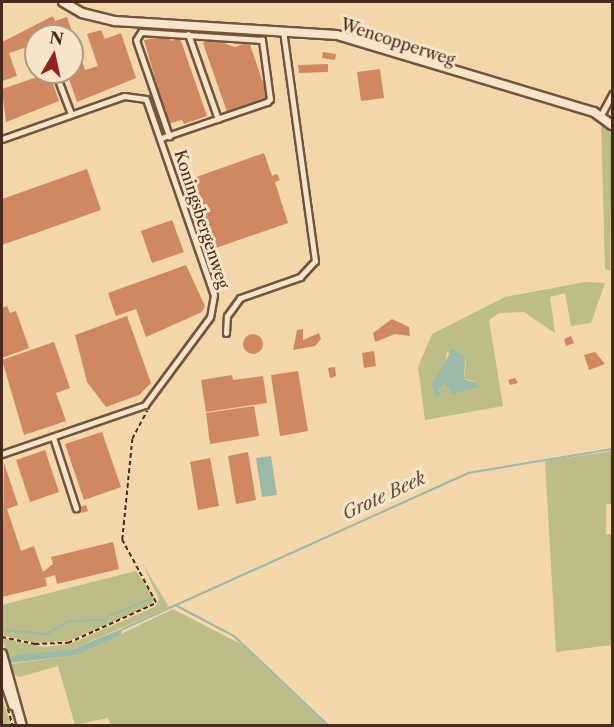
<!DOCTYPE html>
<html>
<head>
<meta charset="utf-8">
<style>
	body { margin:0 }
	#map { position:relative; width:614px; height:727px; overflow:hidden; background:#f4d6ab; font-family:"Libre Caslon Text",serif }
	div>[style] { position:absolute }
	.green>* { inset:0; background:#bcbd88 }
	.water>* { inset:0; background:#9cb9a7 }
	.stream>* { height:2px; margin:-1px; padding:0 1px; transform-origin:1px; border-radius:1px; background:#9cb9a7 }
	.building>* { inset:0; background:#d08862 }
	.round { border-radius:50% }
	.path>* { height:1.5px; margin-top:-0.75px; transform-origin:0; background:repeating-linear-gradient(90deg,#47291d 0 4.5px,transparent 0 7.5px) }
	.roads { filter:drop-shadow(2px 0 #725440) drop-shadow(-2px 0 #725440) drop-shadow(0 2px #725440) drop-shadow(0 -2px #725440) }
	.street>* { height:5px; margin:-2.5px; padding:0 2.5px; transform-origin:2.5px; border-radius:2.5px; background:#f8e4c8 }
	.secondary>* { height:8px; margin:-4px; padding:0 4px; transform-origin:4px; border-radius:4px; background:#f8e4c8 }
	span { translate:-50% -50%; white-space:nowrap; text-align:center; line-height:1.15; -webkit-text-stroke:6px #f8e4c8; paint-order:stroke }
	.street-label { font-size:16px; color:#47291d }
	.water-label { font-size:18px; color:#5c4d40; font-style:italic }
	.frame { position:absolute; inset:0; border:3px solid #47291d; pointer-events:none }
	.north { position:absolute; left:24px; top:24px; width:60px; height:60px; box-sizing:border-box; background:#f8e4c8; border:2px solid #b19984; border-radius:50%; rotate:9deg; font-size:16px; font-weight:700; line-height:24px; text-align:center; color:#47291d }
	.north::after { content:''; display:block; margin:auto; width:21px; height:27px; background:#8f2418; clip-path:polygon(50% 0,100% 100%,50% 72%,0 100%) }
</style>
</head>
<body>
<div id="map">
	<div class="green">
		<i style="clip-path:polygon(601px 118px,612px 129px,610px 271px,605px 269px)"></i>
		<i style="clip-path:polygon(evenodd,585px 282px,605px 283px,591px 323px,571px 326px,565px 293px,550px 297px,555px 333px,524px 312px,499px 313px,489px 320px,503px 406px,425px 420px,418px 367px,432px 334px,505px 297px,585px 282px,447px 352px,466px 361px,464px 379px,475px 381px,444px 383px,438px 390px,432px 385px,443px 372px,447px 352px)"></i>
		<i style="clip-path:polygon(612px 451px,612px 504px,606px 504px,606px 534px,612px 534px,612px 645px,556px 652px,545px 461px)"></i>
		<i style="clip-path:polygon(142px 563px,169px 607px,73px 649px,8px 657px,2px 638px,44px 647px,70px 644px,156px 606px,159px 599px)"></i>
		<i style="clip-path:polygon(136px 571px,155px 598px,150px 606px,68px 641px,36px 643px,2px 635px,2px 605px)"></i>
		<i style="clip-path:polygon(173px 609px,241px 644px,326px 725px,111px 726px,108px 718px,75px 725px,58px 666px,20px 677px,12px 674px,9px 664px,77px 655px)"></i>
		<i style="clip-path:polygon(2px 698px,11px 725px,2px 725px)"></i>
	</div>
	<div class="water">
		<i style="clip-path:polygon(452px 349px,465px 357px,464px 379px,481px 386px,453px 394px,444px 383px,438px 390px,442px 396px,435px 397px,432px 385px)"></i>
		<i style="clip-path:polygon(271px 456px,277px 495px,262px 497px,256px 458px)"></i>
		<i style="clip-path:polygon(124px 628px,120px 635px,77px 655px,2px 664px,2px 657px,73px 649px)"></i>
	</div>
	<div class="stream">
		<i style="left:177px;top:606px;width:64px;rotate:27.8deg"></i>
		<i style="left:234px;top:636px;width:131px;rotate:43.5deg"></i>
		<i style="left:123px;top:629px;width:379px;rotate:-24.3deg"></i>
		<i style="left:468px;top:473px;width:146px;rotate:-9.5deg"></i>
		<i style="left:2px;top:630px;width:45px;rotate:5.1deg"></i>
		<i style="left:47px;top:634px;width:26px;rotate:-31deg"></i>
		<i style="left:69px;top:621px;width:31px;rotate:-2deg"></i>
		<i style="left:100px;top:620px;width:54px;rotate:-22.8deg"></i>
	</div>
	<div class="building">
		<i style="clip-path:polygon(53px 16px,55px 21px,67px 17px,85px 70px,98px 66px,87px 34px,101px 30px,105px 39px,121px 33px,136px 78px,77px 102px,68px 76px,72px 36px,36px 36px,36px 44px,9px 53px,17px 76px,2px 81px,2px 42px)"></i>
		<i style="clip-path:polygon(169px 36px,171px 41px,180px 38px,207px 116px,184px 124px,182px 120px,168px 124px,144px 40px)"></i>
		<i style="clip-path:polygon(212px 39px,235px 47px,249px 42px,268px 97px,227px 112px,203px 43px)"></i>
		<i style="clip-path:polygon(323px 52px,336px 54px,335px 60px,322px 58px)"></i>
		<i style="clip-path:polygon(328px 64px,328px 72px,299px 73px,298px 65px)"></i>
		<i style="clip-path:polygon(380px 69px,384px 98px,361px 101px,357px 72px)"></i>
		<i style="clip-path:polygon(49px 73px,59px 101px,6px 122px,2px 89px)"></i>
		<i style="clip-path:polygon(264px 153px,272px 176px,277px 174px,280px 180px,275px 182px,288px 223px,210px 250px,185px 181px)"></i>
		<i style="clip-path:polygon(87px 169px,101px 210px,2px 245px,2px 199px)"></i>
		<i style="clip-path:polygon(172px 220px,184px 252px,152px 263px,141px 231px)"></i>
		<i style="clip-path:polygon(186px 265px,205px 306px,202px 312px,146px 337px,136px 309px,116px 316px,108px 293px)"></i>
		<i style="clip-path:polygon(7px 306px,10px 313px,16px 311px,29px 348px,2px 358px,2px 308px)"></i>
		<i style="clip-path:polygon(127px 316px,151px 383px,139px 395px,106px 407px,87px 382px,75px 335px)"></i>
		<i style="clip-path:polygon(392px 319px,409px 327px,410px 336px,395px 334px,375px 342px,373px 333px)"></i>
		<i style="clip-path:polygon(303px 329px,303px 340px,319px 333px,321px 339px,315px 346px,293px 350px,297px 330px)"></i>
		<i class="round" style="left:243px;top:334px;width:20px;height:20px"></i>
		<i style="clip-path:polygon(571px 336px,574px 343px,566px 346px,564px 339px)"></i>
		<i style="clip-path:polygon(54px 342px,70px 388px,56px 393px,66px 421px,24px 435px,2px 360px)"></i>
		<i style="clip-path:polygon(374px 351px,376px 366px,364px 368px,362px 353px)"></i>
		<i style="clip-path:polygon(595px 352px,605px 364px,589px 370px,584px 355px)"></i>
		<i style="clip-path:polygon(335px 367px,336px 376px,330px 378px,328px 368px)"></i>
		<i style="clip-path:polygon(298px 371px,308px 431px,280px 436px,271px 375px)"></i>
		<i style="clip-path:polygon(232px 375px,233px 380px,263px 376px,267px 403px,206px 412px,201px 380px)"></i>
		<i style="clip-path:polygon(515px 378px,518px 383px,510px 385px,508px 380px)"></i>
		<i style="clip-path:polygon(254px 406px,259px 436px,210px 444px,206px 413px)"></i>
		<i style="clip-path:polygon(102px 432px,121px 487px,84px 500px,65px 444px)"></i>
		<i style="clip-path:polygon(45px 450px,59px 492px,30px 502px,16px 460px)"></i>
		<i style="clip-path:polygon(248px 452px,256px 500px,236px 504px,228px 456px)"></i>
		<i style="clip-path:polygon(210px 458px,219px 506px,198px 510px,190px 462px)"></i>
		<i style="clip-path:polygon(4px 463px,18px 505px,7px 509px,21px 551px,34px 546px,43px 572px,53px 564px,51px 557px,113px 542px,119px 569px,57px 584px,55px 575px,45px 578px,47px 586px,2px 597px)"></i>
		<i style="clip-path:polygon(86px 505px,88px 511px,82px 513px,80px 507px)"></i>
	</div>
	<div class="path">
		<i style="left:2px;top:637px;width:34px;rotate:12deg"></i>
		<i style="left:35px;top:644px;width:33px;rotate:-2deg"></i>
		<i style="left:68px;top:643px;width:97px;rotate:-24.4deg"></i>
		<i style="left:156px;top:603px;width:72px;rotate:-118.4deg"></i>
		<i style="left:122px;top:540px;width:101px;rotate:-84.3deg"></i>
		<i style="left:132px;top:439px;width:32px;rotate:-62deg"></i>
		<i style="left:8px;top:709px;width:18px;rotate:74deg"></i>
	</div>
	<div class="roads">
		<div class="street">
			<i style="left:188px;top:34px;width:90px;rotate:70.6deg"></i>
			<i style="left:55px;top:72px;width:45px;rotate:69.1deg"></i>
			<i style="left:601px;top:115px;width:24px;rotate:-62deg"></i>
			<i style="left:161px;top:138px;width:112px;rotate:-18.8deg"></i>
			<i style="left:267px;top:102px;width:4px;rotate:-45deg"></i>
			<i style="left:270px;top:99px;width:60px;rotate:-97.7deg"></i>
			<i style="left:262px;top:40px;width:121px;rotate:-176.2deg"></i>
			<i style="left:141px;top:32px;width:9px;rotate:122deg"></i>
			<i style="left:136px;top:40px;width:102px;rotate:71deg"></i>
			<i style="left:2px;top:139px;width:129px;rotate:-19.4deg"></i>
			<i style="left:124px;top:96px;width:22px;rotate:8deg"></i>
			<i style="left:146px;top:99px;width:207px;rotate:70.9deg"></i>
			<i style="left:214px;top:295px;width:22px;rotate:100deg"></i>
			<i style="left:210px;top:317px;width:109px;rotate:126.5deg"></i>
			<i style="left:145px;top:405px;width:151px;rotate:161.1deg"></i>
			<i style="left:226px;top:333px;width:17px;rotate:-87deg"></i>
			<i style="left:227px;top:316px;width:22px;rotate:-54deg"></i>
			<i style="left:240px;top:298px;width:64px;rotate:-19.3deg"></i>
			<i style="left:300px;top:277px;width:22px;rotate:-47deg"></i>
			<i style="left:315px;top:261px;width:233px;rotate:-97.9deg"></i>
			<i style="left:53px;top:437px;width:75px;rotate:72.1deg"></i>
		</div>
		<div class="secondary">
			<i style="left:63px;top:2px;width:22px;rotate:30deg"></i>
			<i style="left:82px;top:13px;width:34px;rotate:14deg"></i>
			<i style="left:115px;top:21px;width:222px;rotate:3.6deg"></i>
			<i style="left:337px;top:35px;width:268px;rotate:16.7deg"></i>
			<i style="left:594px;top:112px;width:22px;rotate:36deg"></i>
			<i style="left:2px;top:654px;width:75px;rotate:74.5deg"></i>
			<i style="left:2px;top:673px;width:34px;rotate:71deg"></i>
		</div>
	</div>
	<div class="street-label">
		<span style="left:398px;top:42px;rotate:18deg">Wencopperweg</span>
		<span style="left:202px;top:219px;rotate:72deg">Koningsbergenweg</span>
	</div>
	<div class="water-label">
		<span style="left:384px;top:496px;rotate:-25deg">Grote Beek</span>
	</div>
	<div class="frame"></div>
	<div class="north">N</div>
</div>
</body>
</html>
